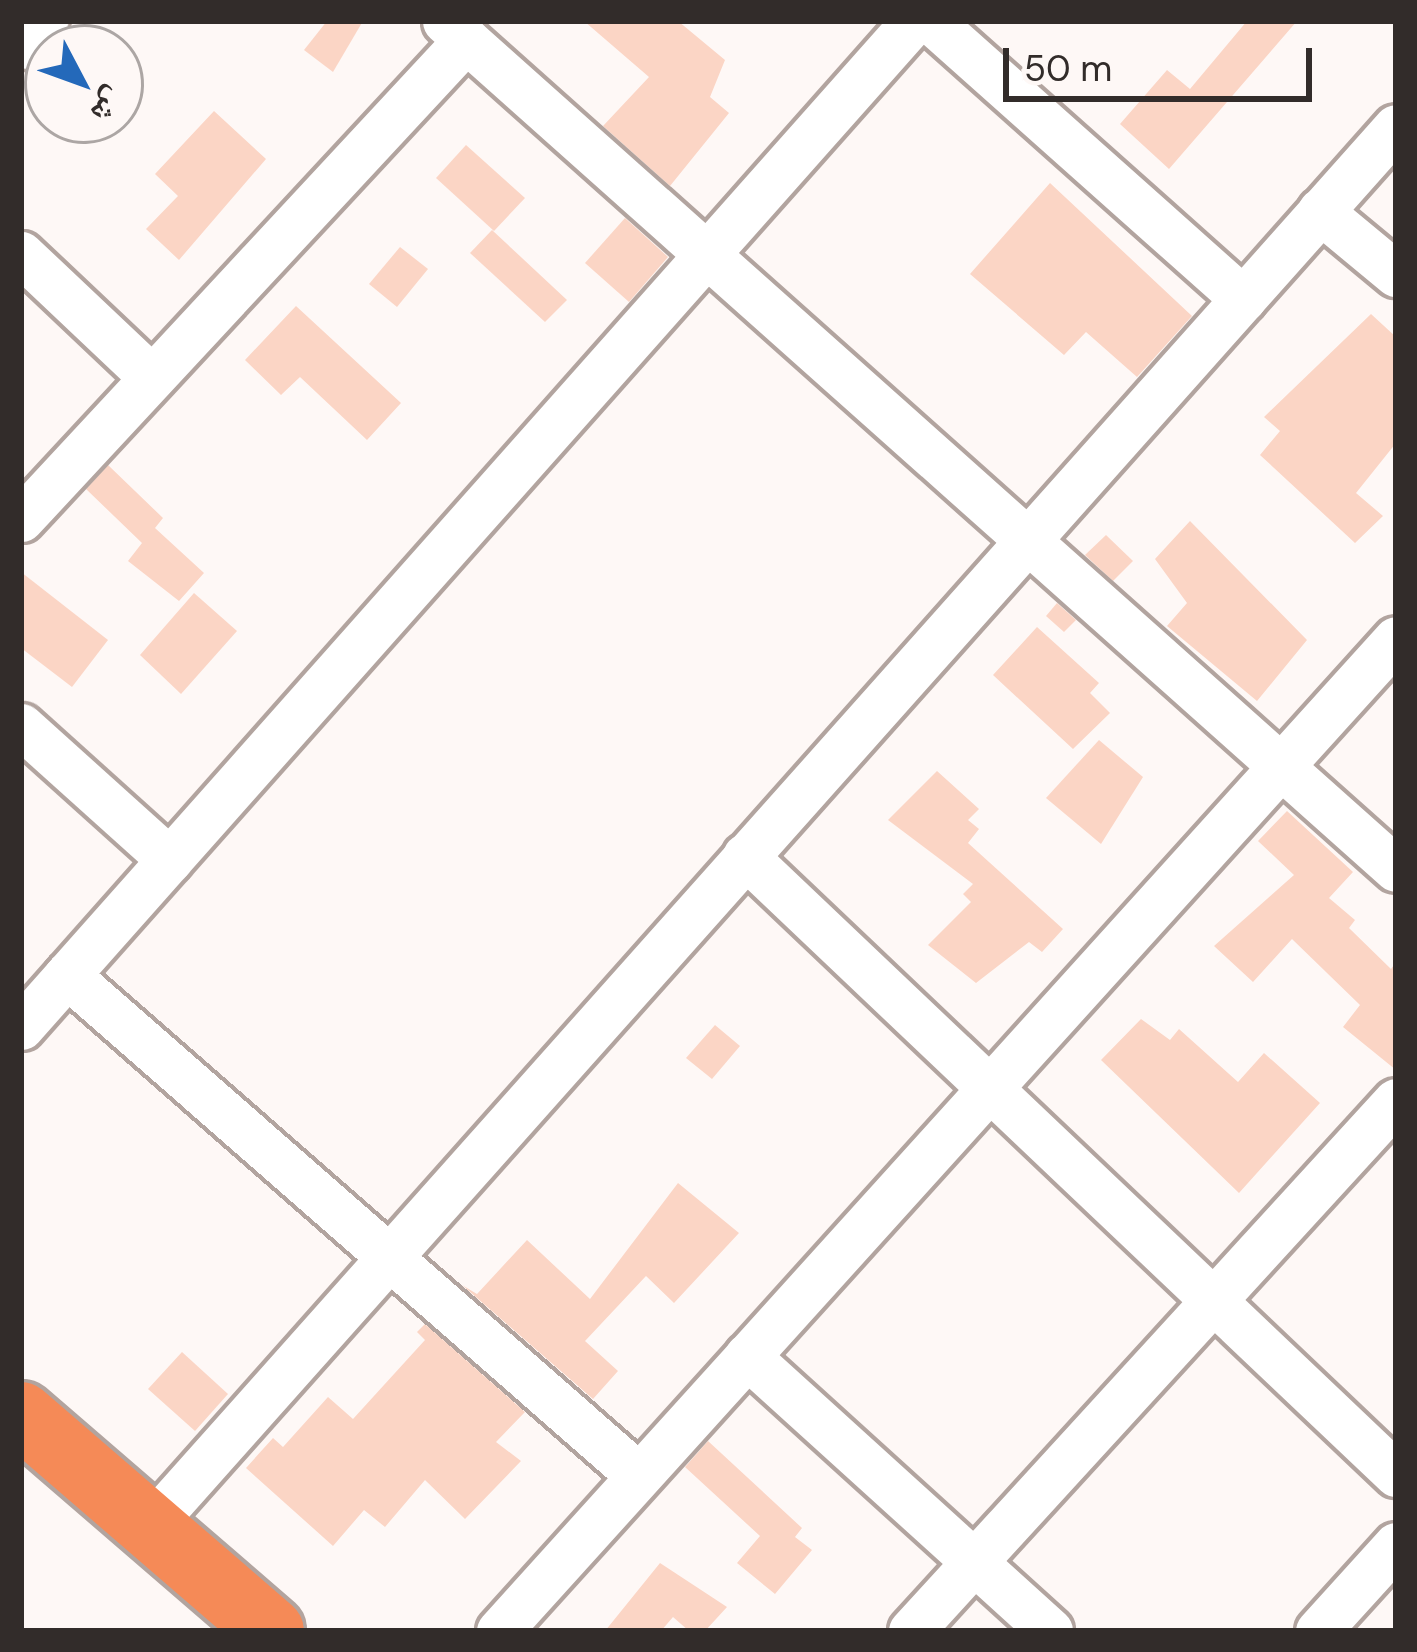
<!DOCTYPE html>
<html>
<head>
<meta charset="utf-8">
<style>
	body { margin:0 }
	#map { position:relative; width:1417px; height:1652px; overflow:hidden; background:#fef8f6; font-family:"DM Sans","Noto Naskh Arabic",sans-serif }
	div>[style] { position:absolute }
	.building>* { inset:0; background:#fbd5c5 }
	.roads { filter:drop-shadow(3px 0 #b2a49f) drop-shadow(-3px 0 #b2a49f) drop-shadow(0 3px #b2a49f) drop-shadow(0 -3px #b2a49f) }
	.minor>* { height:45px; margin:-22.5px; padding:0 22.5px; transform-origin:22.5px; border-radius:22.5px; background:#fff }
	.highway>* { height:66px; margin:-33px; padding:0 33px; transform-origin:33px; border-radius:33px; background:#f58a57 }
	span { translate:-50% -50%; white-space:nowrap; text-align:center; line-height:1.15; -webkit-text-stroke:12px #fef8f6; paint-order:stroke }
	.frame { position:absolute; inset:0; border:24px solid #322c2a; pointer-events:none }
	.north { position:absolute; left:24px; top:24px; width:120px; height:120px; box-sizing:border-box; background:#fef8f6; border:3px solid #aca6a4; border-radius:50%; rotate:131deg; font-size:33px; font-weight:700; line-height:48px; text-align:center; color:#322c2a }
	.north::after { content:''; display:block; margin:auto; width:42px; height:54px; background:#2469ba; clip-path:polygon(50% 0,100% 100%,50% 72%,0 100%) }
	.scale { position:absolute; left:1003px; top:48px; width:309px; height:54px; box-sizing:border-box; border:6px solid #322c2a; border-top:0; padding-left:15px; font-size:36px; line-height:42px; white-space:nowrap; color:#322c2a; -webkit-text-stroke:9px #fef8f6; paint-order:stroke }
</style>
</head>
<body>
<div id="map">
	<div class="building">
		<i style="clip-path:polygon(327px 21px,363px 21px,333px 72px,304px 50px)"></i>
		<i style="clip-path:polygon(584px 21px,678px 21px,725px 60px,710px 97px,729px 113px,670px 186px,603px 126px,649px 77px)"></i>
		<i style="clip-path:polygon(1247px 21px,1297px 21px,1169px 169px,1120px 124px,1167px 70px,1190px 89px)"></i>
		<i style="clip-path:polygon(214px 111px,266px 159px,179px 260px,146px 229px,178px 196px,155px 174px)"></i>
		<i style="clip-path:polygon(466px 145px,525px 198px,494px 231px,436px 178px)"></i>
		<i style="clip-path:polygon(1050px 183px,1192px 316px,1137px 377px,1086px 332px,1064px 355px,970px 274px)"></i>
		<i style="clip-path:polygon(625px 218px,668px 257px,629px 302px,585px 263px)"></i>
		<i style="clip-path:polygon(492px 230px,567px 300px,545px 322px,470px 253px)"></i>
		<i style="clip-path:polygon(400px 247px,428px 269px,397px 307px,369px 284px)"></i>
		<i style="clip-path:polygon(296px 306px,401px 403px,367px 440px,300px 377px,281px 395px,245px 360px)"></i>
		<i style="clip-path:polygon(1371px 314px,1396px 337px,1396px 443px,1356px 493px,1383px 516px,1355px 543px,1260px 455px,1280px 431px,1264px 417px)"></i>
		<i style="clip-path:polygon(108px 465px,163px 518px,155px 528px,204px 573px,179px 601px,128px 561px,142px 543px,86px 489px)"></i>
		<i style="clip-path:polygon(1190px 521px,1307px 640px,1257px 701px,1167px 626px,1187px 603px,1155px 559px)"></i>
		<i style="clip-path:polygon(1106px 535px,1133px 561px,1113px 581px,1085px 555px)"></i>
		<i style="clip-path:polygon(21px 572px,108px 640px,72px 687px,21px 648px)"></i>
		<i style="clip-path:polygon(194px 593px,237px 631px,181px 694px,140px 655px)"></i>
		<i style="clip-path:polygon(1057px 603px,1076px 620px,1064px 632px,1046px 616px)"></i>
		<i style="clip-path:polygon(1037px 627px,1099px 683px,1090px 693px,1110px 713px,1073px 749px,993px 675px)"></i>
		<i style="clip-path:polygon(1099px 740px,1143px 777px,1101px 844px,1046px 798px)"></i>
		<i style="clip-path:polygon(937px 771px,979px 809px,968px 820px,979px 829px,968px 843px,1063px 929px,1042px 952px,1029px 942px,976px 983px,928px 945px,971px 902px,963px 894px,973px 884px,888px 820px)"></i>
		<i style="clip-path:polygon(1287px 811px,1353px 872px,1329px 898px,1355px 920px,1349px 928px,1391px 969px,1396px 962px,1396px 1070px,1343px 1027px,1360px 1005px,1292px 939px,1253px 982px,1214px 946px,1294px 875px,1258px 841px)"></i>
		<i style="clip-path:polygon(1141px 1019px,1170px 1040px,1179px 1029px,1238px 1082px,1264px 1053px,1320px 1103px,1239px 1193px,1101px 1060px)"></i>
		<i style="clip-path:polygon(715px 1025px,740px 1046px,712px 1079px,686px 1058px)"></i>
		<i style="clip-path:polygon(678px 1183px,739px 1233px,674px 1303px,646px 1276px,585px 1341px,618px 1371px,593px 1399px,462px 1285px,477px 1294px,527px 1240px,590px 1299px)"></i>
		<i style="clip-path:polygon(425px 1324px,525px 1412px,496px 1442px,521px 1461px,465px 1519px,425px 1480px,385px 1527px,364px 1510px,333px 1546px,246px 1468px,273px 1438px,283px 1447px,328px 1397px,353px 1419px,425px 1340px,417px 1332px)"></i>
		<i style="clip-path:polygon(182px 1352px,228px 1394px,195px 1431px,148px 1389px)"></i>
		<i style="clip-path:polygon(708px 1441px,802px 1528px,795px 1537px,812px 1550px,775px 1594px,737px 1563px,760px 1536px,685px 1467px)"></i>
		<i style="clip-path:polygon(660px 1563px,727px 1607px,705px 1631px,689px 1631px,673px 1617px,661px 1631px,605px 1631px)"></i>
	</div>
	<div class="roads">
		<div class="minor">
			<i style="left:445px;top:21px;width:1274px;rotate:41.72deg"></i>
			<i style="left:931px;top:21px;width:418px;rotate:41.7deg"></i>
			<i style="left:21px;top:46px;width:35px;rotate:-46deg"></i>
			<i style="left:1320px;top:211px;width:99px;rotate:39.7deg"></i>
			<i style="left:21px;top:254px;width:180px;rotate:43.4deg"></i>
			<i style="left:21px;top:519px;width:654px;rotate:-47.11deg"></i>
			<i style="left:21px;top:726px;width:200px;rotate:42deg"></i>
			<i style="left:745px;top:856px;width:898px;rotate:43.51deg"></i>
			<i style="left:67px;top:975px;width:760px;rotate:41.21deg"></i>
			<i style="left:21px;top:1027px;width:1345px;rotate:-48.41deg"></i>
			<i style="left:747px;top:1356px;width:409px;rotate:42.2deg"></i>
			<i style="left:150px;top:1526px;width:1873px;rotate:-48.31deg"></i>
			<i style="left:499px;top:1631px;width:1337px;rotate:-47.88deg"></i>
			<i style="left:911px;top:1631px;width:718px;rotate:-47.54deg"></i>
			<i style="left:1318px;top:1631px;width:116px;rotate:-47.8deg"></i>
		</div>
		<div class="highway">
			<i style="left:21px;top:1415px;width:330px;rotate:40.8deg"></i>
		</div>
	</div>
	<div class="frame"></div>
	<div class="north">ش</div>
	<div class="scale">50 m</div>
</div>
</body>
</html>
